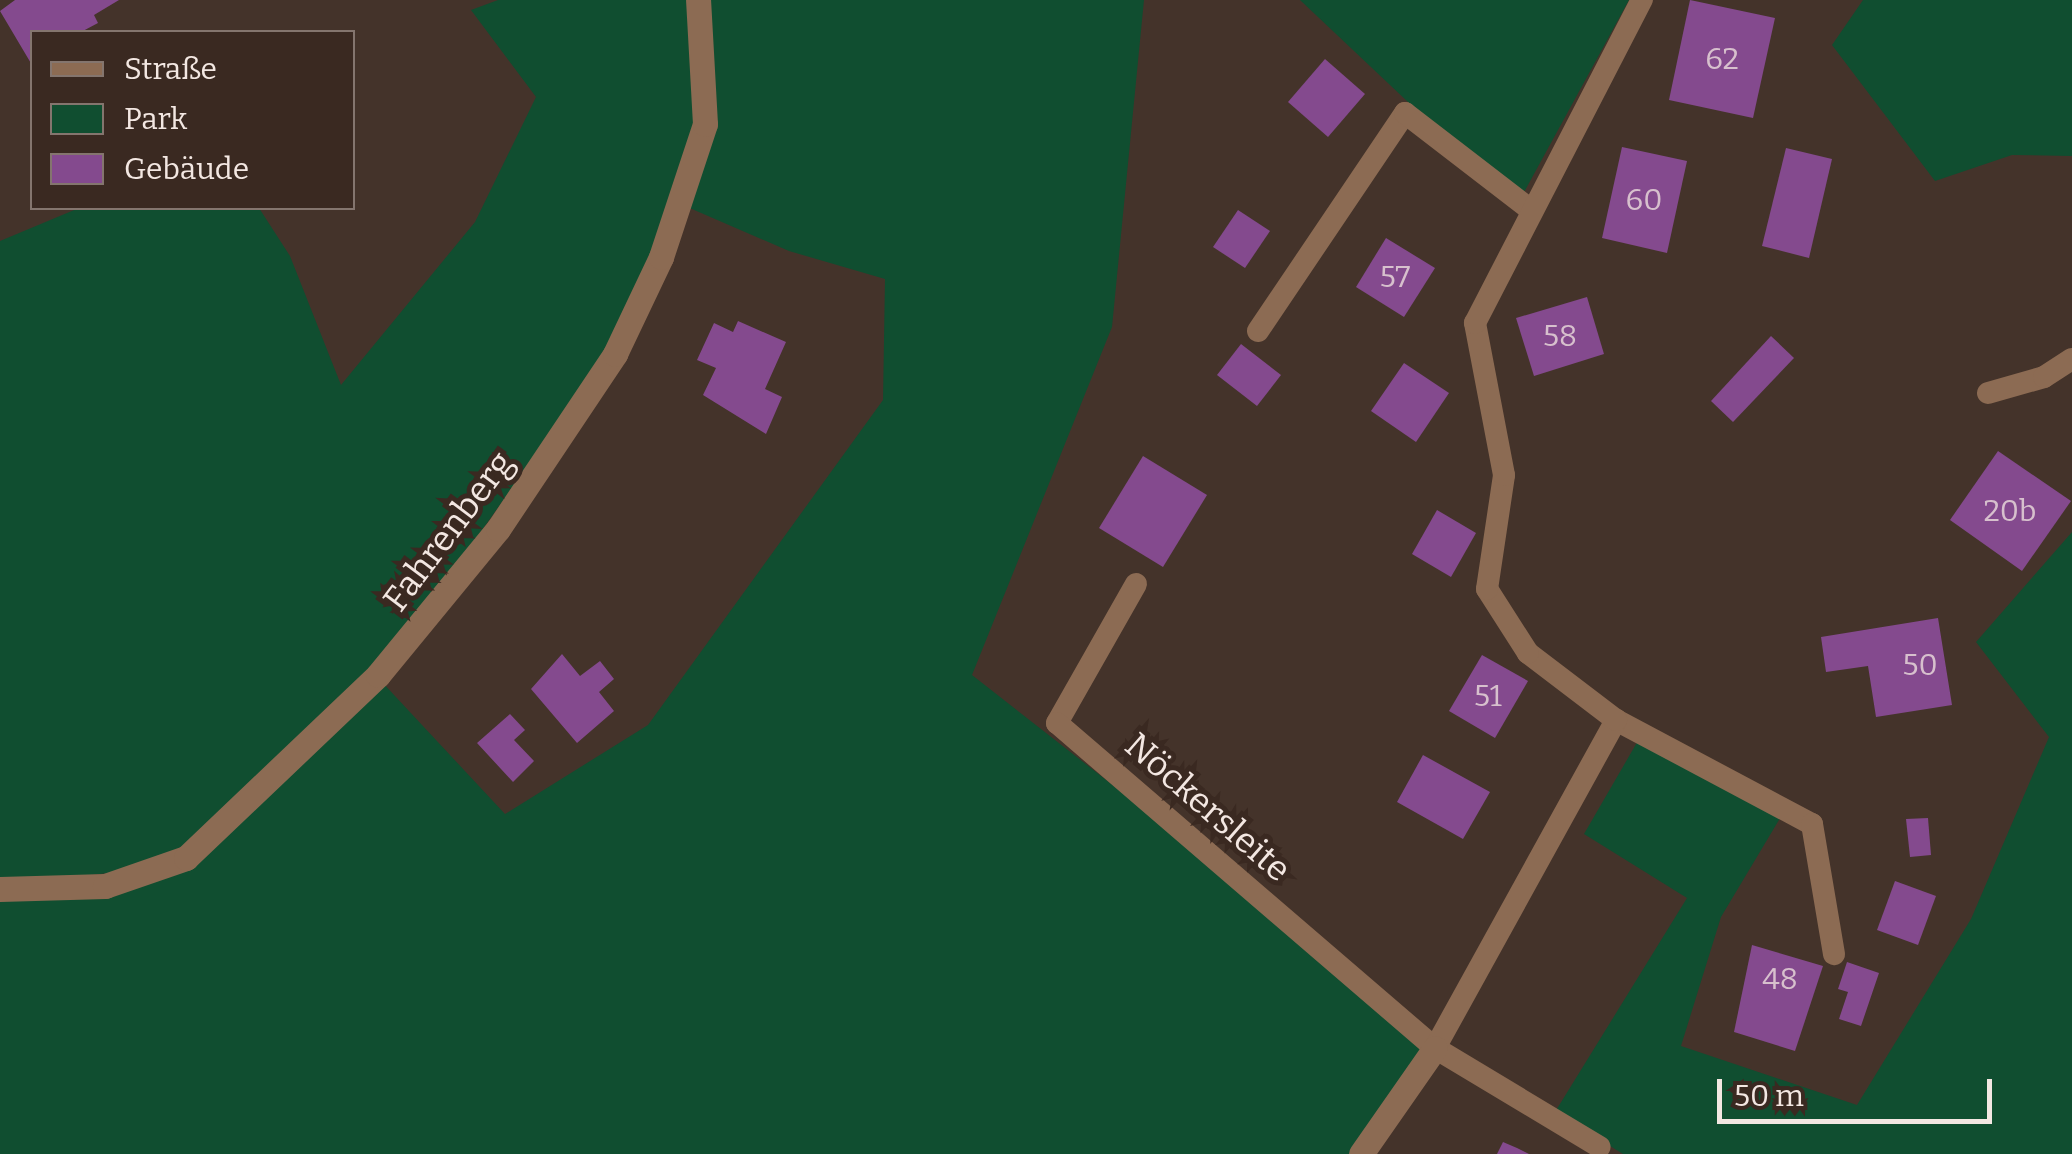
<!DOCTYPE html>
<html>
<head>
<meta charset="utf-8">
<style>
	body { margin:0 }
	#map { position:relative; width:2072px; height:1154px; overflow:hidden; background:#44332a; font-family:Bitter,serif }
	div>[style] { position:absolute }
	.green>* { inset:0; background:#104e30 }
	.building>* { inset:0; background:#844a8e }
	.lane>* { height:22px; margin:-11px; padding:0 11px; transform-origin:11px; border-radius:11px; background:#8c6b53 }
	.street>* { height:25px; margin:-12.5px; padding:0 12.5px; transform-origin:12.5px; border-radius:12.5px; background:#8c6b53 }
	span { translate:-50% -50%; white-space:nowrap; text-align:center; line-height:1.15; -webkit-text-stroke:10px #3a2921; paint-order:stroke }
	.number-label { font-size:30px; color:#d7c0cd }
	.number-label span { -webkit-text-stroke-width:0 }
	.street-label { font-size:35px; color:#f3e7e2 }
	.legend { position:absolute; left:30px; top:30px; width:325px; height:180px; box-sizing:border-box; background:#3a2921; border:2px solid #84756e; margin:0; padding:12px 18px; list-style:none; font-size:30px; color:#f3e7e2 }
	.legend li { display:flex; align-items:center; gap:20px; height:50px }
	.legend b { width:50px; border:2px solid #84756e }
	.scale { position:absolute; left:1717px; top:1079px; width:275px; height:45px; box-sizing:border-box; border:5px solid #f3e7e2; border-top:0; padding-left:12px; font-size:30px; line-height:35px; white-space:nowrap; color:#f3e7e2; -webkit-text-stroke:8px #3a2921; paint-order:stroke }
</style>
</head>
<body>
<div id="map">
	<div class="green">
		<i style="clip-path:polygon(498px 0,692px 0,694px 150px,609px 351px,414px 626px,163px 867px,0 885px,0 241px,79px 208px,259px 208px,290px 256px,341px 385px,475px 222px,536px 97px,471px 10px)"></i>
		<i style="clip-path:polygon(704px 0,1144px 0,1112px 327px,972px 675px,1432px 1035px,1349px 1154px,0 1154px,0 896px,146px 881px,381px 681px,505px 814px,648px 725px,883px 400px,885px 279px,789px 251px,685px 206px)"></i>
		<i style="clip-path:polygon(1300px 0,1629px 0,1517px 205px)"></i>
		<i style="clip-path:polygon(1863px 0,2072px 0,2072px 156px,2012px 155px,1935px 181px,1832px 45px)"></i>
		<i style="clip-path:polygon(2072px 532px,2072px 1154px,1623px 1154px,1555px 1112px,1687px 898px,1584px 834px,1639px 739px,1782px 815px,1721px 917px,1681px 1046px,1857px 1105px,1971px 919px,2049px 737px,1976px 642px)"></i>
	</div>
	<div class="building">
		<i style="clip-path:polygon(15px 0,119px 0,94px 15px,98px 23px,81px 32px,32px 32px,32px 65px,0 11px)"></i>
		<i style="clip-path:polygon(1690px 0,1775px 18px,1753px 118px,1669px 100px)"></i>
		<i style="clip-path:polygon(1325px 59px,1365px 94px,1328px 137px,1288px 102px)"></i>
		<i style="clip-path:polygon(1622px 147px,1687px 161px,1667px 253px,1602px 238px)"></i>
		<i style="clip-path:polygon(1786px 148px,1832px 159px,1809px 258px,1762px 246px)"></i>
		<i style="clip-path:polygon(1238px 210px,1270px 231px,1245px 268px,1213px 247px)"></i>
		<i style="clip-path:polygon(1386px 238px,1435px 268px,1404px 317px,1356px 287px)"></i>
		<i style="clip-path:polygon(1587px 297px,1604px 354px,1534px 376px,1516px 318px)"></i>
		<i style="clip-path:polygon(738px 321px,786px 342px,765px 389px,782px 397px,766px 434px,703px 395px,716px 368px,697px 360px,714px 323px,733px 332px)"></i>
		<i style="clip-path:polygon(1771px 336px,1794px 358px,1733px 422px,1711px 401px)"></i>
		<i style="clip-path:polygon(1241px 344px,1281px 375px,1257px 406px,1217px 375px)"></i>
		<i style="clip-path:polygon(1404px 363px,1449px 393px,1416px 442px,1371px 411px)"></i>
		<i style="clip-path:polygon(1998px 451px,2071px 501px,2022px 571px,1950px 520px)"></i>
		<i style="clip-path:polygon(1143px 456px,1207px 495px,1163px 567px,1099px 528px)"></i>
		<i style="clip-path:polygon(1437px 510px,1476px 533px,1451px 577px,1412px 554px)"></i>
		<i style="clip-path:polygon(1938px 618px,1952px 705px,1876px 717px,1868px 666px,1826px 672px,1821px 637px)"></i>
		<i style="clip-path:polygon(562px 654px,580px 676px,600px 661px,614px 679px,599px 692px,614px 711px,577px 743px,531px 689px)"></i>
		<i style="clip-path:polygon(1482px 655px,1528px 681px,1495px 738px,1449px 711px)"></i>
		<i style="clip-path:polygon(510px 714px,525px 730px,514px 740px,534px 761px,513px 782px,477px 743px)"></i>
		<i style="clip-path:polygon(1423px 755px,1490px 792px,1463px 839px,1397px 802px)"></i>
		<i style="clip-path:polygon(1928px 818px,1931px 855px,1910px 857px,1906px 819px)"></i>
		<i style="clip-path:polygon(1895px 881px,1936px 896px,1918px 945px,1877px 930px)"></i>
		<i style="clip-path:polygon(1752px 945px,1823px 966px,1795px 1051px,1734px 1032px)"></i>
		<i style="clip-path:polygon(1847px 962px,1879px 973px,1861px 1026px,1839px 1019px,1848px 992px,1838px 989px)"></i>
		<i style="clip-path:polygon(1503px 1142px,1517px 1148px,1529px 1154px,1497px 1154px)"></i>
	</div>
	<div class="lane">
		<i style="left:1258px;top:331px;width:263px;rotate:-56deg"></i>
		<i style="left:1405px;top:113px;width:159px;rotate:37.6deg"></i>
		<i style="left:1988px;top:393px;width:58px;rotate:-15.9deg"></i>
		<i style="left:2044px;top:377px;width:33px;rotate:-33deg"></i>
		<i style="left:1136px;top:584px;width:160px;rotate:119.6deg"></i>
		<i style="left:1057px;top:723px;width:499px;rotate:40.7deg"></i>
		<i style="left:1435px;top:1048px;width:192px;rotate:31deg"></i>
		<i style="left:1616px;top:720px;width:222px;rotate:28deg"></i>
		<i style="left:1812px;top:824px;width:132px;rotate:80.4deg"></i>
		<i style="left:1435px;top:1048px;width:375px;rotate:-61.1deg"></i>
		<i style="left:1616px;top:720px;width:111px;rotate:-142.7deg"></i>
		<i style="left:1528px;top:653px;width:76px;rotate:-122.6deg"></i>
		<i style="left:1487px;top:589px;width:115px;rotate:-81.5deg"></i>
		<i style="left:1504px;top:475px;width:155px;rotate:-100.8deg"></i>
		<i style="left:1475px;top:323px;width:364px;rotate:-62.7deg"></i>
	</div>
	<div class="street">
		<i style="left:0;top:889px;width:105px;rotate:-1.6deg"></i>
		<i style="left:105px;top:886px;width:86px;rotate:-19.1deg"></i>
		<i style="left:186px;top:858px;width:265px;rotate:-43.6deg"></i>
		<i style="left:378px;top:675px;width:189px;rotate:-50.6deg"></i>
		<i style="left:498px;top:529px;width:211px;rotate:-56.2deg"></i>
		<i style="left:615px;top:354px;width:107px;rotate:-64.6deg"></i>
		<i style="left:661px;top:257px;width:140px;rotate:-71.7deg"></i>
		<i style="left:705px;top:124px;width:124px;rotate:-93.2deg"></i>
		<i style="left:1361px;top:1154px;width:129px;rotate:-55.1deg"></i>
	</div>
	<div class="number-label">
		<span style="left:1722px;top:59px">62</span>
		<span style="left:1644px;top:200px">60</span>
		<span style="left:1395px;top:277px">57</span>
		<span style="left:1560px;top:336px">58</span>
		<span style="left:2010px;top:511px">20b</span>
		<span style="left:1920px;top:665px">50</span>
		<span style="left:1488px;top:696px">51</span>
		<span style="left:1780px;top:979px">48</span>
	</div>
	<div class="street-label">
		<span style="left:448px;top:531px;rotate:-53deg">Fahrenberg</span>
		<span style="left:1208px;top:807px;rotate:41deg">Nöckersleite</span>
	</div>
	<ul class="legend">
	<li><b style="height:12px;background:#8c6b53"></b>Straße</li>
	<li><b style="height:28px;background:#104e30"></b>Park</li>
	<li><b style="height:28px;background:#844a8e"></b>Gebäude</li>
	</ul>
	<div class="scale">50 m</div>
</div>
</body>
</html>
